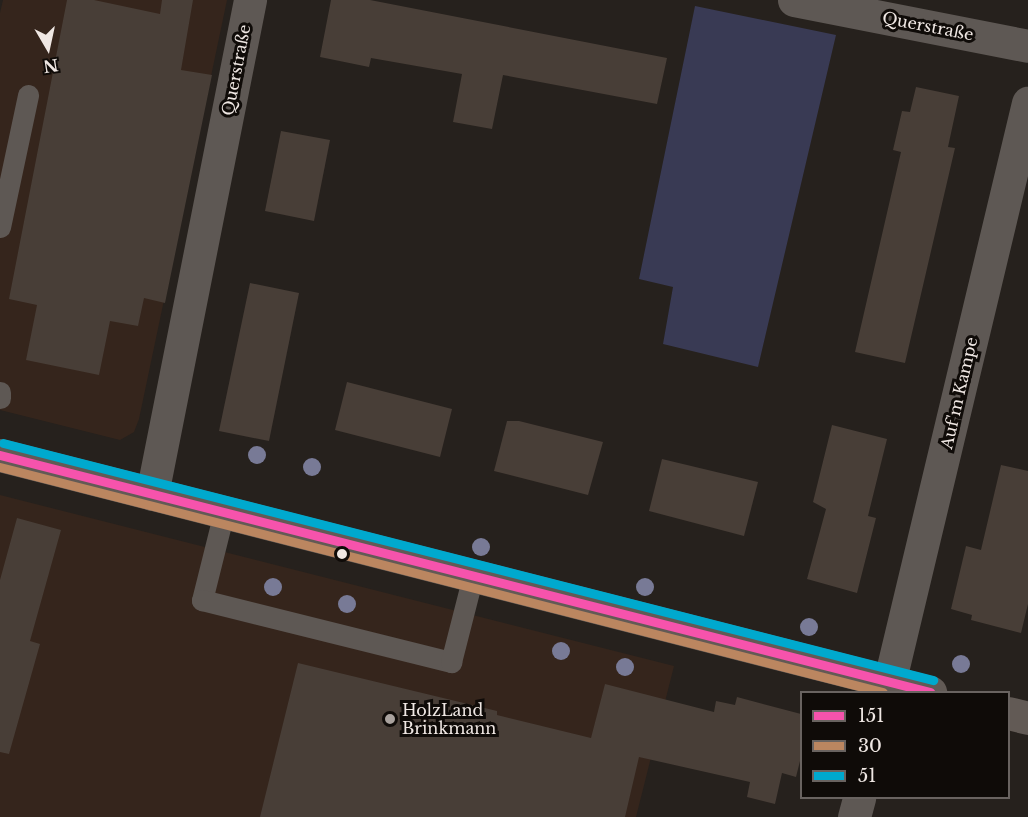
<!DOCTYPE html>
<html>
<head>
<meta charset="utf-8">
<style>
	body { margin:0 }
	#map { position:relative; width:1028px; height:817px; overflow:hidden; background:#26211d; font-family:"Libre Baskerville",serif }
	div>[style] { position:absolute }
	.built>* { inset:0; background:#35251c }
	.green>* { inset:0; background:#393a54 }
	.building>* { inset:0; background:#483e37 }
	.lane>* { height:21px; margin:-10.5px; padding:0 10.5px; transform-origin:10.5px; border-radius:10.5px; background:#5e5854 }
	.street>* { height:33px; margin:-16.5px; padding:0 16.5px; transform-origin:16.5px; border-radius:16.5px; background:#5e5854 }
	.secondary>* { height:33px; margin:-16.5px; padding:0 16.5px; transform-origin:16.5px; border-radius:16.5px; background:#625a55 }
	.bus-1>* { height:9px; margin:-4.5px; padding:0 4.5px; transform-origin:4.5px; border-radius:4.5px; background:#f653ac }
	.bus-2>* { height:9px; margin:-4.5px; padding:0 4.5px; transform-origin:4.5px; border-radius:4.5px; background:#bb8660 }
	.bus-3>* { height:9px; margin:-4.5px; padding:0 4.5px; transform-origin:4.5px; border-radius:4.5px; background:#00a9ce }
	.trees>* { width:18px; height:18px; margin:-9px; border-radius:50%; background:#787a96 }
	.dots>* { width:16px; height:16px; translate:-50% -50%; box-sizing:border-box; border:3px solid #0f0b08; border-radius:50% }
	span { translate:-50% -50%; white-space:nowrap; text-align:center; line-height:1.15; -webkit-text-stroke:6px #0f0b08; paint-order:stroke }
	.street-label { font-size:16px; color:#efe7e3 }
	.poi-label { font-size:16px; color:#efe7e3 }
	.left { translate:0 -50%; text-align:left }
	.legend { position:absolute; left:800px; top:691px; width:210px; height:108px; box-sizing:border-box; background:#0f0b08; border:2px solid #696360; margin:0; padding:8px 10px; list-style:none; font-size:18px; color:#efe7e3 }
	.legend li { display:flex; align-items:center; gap:12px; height:30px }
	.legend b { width:30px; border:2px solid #696360 }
	.north { position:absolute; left:18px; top:18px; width:60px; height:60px; -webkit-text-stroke:4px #0f0b08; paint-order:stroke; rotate:171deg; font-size:16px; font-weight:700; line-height:24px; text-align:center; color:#efe7e3 }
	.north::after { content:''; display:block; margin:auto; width:21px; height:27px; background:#efe7e3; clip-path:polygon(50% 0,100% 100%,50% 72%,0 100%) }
</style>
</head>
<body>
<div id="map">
	<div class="built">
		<i style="clip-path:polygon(3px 0,227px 0,139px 419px,134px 432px,120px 440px,0 410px,0 13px)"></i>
		<i style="clip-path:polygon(0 495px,674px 666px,636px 817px,0 817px)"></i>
	</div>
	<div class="green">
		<i style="clip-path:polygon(695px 6px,836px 35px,758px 367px,663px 344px,673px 287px,639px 279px)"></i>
	</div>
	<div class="building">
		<i style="clip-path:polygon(67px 0,94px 0,160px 14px,162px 0,193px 0,181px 70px,212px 75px,165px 303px,144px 298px,138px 326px,110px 321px,99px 375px,26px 360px,37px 305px,9px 299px)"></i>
		<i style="clip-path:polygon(331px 0,370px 0,667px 58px,657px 104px,503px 75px,492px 129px,453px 122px,462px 74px,371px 58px,369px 67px,320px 57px)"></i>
		<i style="clip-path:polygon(916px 87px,959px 96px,948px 147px,955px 148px,905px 363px,855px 352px,901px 152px,893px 150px,902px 111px,910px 112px)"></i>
		<i style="clip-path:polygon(281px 131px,330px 140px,314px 221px,265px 211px)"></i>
		<i style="clip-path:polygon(250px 283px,299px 293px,269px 441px,219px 431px)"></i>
		<i style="clip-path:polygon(347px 382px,452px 409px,440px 457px,335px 430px)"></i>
		<i style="clip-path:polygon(507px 421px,519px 421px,603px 442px,588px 495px,494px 471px)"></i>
		<i style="clip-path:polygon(832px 425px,887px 439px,868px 516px,876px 518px,857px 593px,807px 579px,826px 509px,813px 502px)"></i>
		<i style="clip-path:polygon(662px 459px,758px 482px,744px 536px,649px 511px)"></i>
		<i style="clip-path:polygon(1001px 465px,1028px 471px,1028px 604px,1021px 633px,971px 620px,972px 615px,951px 609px,966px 546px,981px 550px)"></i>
		<i style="clip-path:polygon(17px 518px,61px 530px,30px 641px,40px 644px,9px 754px,0 752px,0 580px)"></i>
		<i style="clip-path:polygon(298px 663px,497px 711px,497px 715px,591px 738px,605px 684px,714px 712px,716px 701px,735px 705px,737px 697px,801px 714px,801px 757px,796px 777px,782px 773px,775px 804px,747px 797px,750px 782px,639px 757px,625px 817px,260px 817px)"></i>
	</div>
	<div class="lane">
		<i style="left:0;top:227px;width:135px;rotate:-78deg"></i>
		<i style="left:0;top:392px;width:6px;rotate:90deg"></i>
		<i style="left:224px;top:512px;width:91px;rotate:104deg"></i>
		<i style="left:202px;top:600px;width:257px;rotate:14deg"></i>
		<i style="left:451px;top:662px;width:89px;rotate:-75.7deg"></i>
	</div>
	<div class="street">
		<i style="left:794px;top:0;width:238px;rotate:11.1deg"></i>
		<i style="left:152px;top:494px;width:504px;rotate:-78.78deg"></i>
		<i style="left:887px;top:692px;width:606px;rotate:-76.54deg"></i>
		<i style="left:854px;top:817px;width:20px;rotate:-75deg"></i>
	</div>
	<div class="secondary">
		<i style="left:0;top:455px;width:960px;rotate:14.3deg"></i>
		<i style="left:1008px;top:713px;width:21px;rotate:14deg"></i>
	</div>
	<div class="bus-1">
		<i style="left:0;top:455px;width:960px;rotate:14.3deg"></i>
	</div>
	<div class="bus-2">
		<i style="left:0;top:467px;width:911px;rotate:14.3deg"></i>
	</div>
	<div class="bus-3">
		<i style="left:3px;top:443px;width:960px;rotate:14.3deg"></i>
	</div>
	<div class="trees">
		<i style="left:257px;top:455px"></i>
		<i style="left:312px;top:467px"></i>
		<i style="left:481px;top:547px"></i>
		<i style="left:273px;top:587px"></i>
		<i style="left:645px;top:587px"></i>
		<i style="left:347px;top:604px"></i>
		<i style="left:809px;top:627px"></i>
		<i style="left:561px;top:651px"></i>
		<i style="left:961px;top:664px"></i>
		<i style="left:625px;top:667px"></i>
	</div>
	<div class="dots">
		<i style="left:342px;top:554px;background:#efe7e3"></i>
		<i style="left:390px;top:719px;background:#a9a29e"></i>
	</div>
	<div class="street-label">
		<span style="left:928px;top:26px;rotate:11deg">Querstraße</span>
		<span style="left:236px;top:70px;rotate:-79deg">Querstraße</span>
		<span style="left:959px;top:393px;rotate:-77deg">Auf'm Kampe</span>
	</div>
	<div class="poi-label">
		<span class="left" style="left:402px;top:719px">HolzLand<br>Brinkmann</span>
	</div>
	<ul class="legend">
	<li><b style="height:8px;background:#f653ac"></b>151</li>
	<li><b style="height:8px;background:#bb8660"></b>30</li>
	<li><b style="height:8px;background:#00a9ce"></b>51</li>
	</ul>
	<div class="north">N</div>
</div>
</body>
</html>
